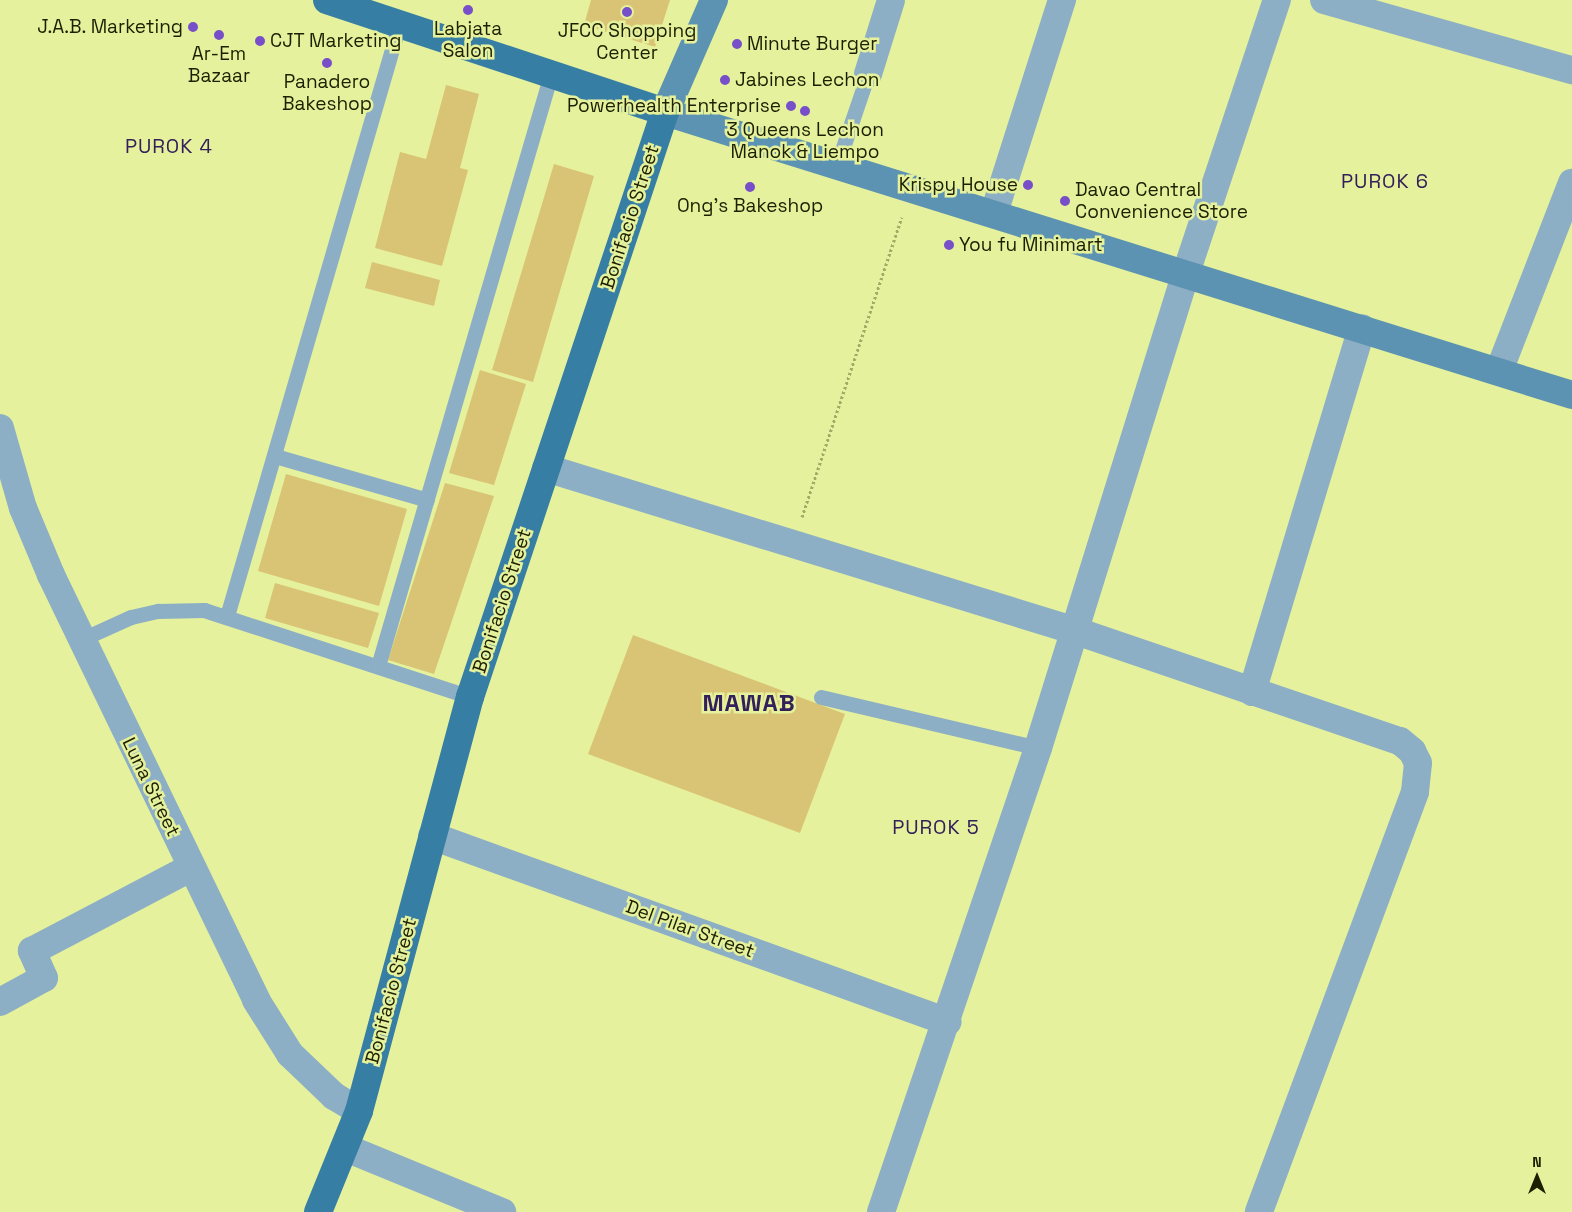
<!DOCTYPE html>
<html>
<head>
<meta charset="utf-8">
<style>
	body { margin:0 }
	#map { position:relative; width:1572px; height:1212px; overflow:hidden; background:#e5f19c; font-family:"Space Grotesk",sans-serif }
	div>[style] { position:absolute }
	.building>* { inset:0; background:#d9c475 }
	.path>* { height:3px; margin-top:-1.5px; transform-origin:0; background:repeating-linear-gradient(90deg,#a1aa67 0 2.5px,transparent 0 5px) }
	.lane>* { height:15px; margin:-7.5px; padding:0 7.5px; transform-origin:7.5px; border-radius:7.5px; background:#8dafc5 }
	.street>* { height:28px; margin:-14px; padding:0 14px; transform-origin:14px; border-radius:14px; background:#8dafc5 }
	.secondary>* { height:28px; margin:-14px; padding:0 14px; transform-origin:14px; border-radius:14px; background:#5d93b2 }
	.primary>* { height:28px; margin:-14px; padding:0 14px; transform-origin:14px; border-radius:14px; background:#377ea4 }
	.dots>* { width:14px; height:14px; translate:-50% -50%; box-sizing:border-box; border:2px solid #e5f19c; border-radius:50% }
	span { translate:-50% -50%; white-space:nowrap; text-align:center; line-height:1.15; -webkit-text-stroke:5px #e5f19c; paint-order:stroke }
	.poi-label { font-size:19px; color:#1c2000 }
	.right { translate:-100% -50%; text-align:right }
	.left { translate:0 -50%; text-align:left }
	.street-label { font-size:19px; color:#1c2000 }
	.neighbourhood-label { font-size:20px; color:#33205a; letter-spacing:1px }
	.district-label { font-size:24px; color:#33205a; font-weight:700; letter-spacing:1px }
	.north { position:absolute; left:1512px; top:1152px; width:50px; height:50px; -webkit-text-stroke:4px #e5f19c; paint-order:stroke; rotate:0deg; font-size:14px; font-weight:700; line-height:20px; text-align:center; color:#1c2000 }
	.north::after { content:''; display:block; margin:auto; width:18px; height:22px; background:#1c2000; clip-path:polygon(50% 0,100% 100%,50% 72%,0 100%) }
</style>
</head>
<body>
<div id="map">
	<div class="building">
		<i style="clip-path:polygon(591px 0,670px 0,655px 47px,584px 25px)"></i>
		<i style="clip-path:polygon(446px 85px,479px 94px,460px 168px,468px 170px,442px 266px,375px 248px,400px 152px,426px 159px)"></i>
		<i style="clip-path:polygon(554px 164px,594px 176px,533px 382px,492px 370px)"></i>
		<i style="clip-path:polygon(372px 262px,440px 280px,434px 306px,365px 288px)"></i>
		<i style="clip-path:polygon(480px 370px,526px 384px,494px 485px,449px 473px)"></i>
		<i style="clip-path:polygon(286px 474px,407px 509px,379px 606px,258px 571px)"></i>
		<i style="clip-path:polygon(445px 483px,494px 496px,434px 674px,388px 660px)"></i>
		<i style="clip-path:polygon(275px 583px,379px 613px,368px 648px,265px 618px)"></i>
		<i style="clip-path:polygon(633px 635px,845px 714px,800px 833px,588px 754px)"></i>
	</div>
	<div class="path">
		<i style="left:802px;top:517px;width:316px;rotate:-71.6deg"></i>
	</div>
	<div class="lane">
		<i style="left:837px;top:165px;width:96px;rotate:-71.2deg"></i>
		<i style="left:275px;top:456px;width:158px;rotate:16.1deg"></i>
		<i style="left:227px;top:616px;width:616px;rotate:-73.77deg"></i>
		<i style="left:80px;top:640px;width:56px;rotate:-24.3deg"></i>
		<i style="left:131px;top:617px;width:28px;rotate:-13deg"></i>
		<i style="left:158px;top:611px;width:46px;rotate:-1.2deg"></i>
		<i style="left:204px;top:610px;width:280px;rotate:18.1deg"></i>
		<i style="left:378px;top:666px;width:617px;rotate:-73.71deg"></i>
		<i style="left:821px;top:697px;width:223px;rotate:13.2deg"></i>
	</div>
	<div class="street">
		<i style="left:1324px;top:0;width:258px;rotate:15.8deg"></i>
		<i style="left:868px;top:74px;width:77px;rotate:-72.7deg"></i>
		<i style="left:994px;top:213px;width:224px;rotate:-72.3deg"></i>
		<i style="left:1499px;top:371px;width:202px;rotate:-68.8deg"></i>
		<i style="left:0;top:428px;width:83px;rotate:74deg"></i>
		<i style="left:23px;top:508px;width:73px;rotate:67.3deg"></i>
		<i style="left:51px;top:575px;width:472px;rotate:64.2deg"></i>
		<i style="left:256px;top:1000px;width:64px;rotate:57.8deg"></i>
		<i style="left:290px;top:1054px;width:61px;rotate:43.7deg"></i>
		<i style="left:334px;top:1096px;width:29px;rotate:31deg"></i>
		<i style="left:546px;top:468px;width:554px;rotate:17.1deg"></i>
		<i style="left:1076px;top:631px;width:342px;rotate:18.8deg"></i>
		<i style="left:1400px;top:741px;width:16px;rotate:40deg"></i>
		<i style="left:1412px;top:751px;width:13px;rotate:63deg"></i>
		<i style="left:1418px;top:763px;width:29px;rotate:96deg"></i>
		<i style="left:1415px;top:792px;width:448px;rotate:110.4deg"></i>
		<i style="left:1252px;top:692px;width:380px;rotate:-73.2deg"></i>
		<i style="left:432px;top:836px;width:548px;rotate:19.82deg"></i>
		<i style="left:0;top:1002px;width:50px;rotate:-28.6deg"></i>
		<i style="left:44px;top:978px;width:30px;rotate:-114deg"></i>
		<i style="left:32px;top:951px;width:178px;rotate:-27.7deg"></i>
		<i style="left:346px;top:1148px;width:169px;rotate:22.3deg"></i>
		<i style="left:881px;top:1212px;width:490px;rotate:-71.3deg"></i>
		<i style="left:1038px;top:748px;width:498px;rotate:-72.7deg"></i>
		<i style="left:1186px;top:273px;width:288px;rotate:-71.6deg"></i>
	</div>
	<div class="secondary">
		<i style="left:714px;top:0;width:122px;rotate:113.6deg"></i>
		<i style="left:665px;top:112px;width:950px;rotate:17.33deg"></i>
	</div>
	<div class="primary">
		<i style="left:318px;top:1212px;width:109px;rotate:-67.9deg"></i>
		<i style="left:359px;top:1111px;width:429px;rotate:-75deg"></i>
		<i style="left:470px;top:697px;width:617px;rotate:-71.57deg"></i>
		<i style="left:665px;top:112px;width:356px;rotate:-161.7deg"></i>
	</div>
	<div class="dots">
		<i style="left:468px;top:10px;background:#774fc8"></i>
		<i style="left:627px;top:12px;background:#774fc8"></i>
		<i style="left:193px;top:27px;background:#774fc8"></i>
		<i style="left:219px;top:35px;background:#774fc8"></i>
		<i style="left:260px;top:41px;background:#774fc8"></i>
		<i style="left:737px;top:44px;background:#774fc8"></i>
		<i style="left:327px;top:63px;background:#774fc8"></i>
		<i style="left:725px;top:80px;background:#774fc8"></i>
		<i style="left:791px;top:106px;background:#774fc8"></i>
		<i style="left:805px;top:111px;background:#774fc8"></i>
		<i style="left:1028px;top:185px;background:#774fc8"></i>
		<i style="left:750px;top:187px;background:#774fc8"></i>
		<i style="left:1065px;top:201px;background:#774fc8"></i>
		<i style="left:949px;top:245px;background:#774fc8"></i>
	</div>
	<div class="poi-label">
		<span class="right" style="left:183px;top:27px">J.A.B. Marketing</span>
		<span style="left:468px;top:40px">Labjata<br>Salon</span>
		<span style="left:627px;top:42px">JFCC Shopping<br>Center</span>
		<span class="left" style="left:270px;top:41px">CJT Marketing</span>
		<span class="left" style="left:747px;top:44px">Minute Burger</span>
		<span style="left:219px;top:65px">Ar-Em<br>Bazaar</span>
		<span class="left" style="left:735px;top:80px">Jabines Lechon</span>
		<span style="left:327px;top:93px">Panadero<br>Bakeshop</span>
		<span class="right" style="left:781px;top:106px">Powerhealth Enterprise</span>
		<span style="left:805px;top:141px">3 Queens Lechon<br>Manok &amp; Liempo</span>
		<span class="right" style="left:1018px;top:185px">Krispy House</span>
		<span class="left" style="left:1075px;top:201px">Davao Central<br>Convenience Store</span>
		<span style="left:750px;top:206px">Ong's Bakeshop</span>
		<span class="left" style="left:959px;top:245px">You fu Minimart</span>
	</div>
	<div class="street-label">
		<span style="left:630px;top:217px;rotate:-72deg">Bonifacio Street</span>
		<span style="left:502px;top:601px;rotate:-72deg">Bonifacio Street</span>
		<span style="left:151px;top:787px;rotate:64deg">Luna Street</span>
		<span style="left:690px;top:929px;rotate:20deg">Del Pilar Street</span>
		<span style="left:391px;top:991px;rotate:-75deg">Bonifacio Street</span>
	</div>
	<div class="neighbourhood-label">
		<span style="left:169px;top:146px">PUROK 4</span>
		<span style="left:1385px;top:181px">PUROK 6</span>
		<span style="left:936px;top:827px">PUROK 5</span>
	</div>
	<div class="district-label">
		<span style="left:749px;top:703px">MAWAB</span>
	</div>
	<div class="north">N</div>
</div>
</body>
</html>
